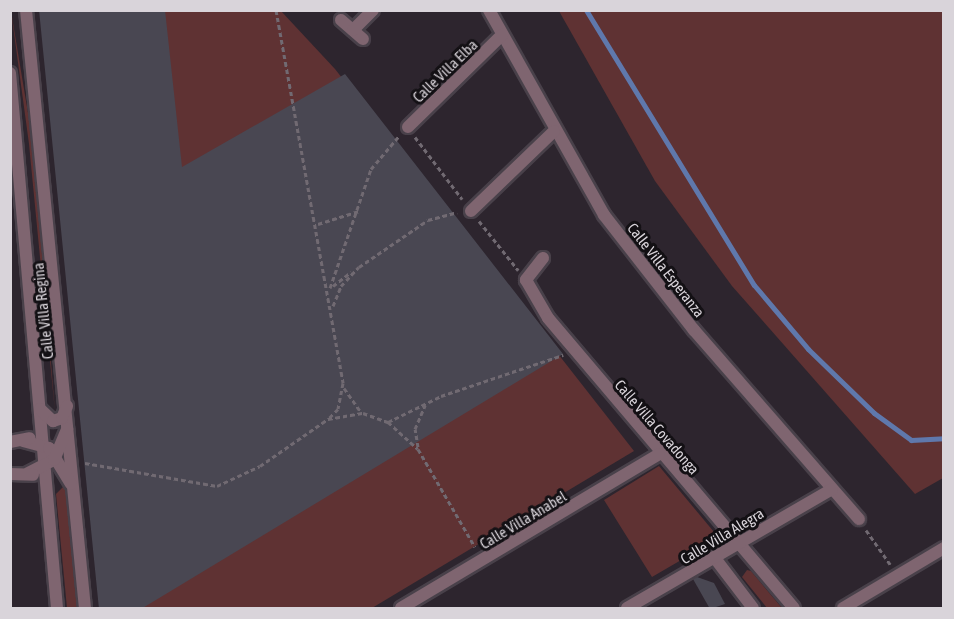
<!DOCTYPE html>
<html>
<head>
<meta charset="utf-8">
<style>
	body { margin:0 }
	#map { position:relative; width:954px; height:619px; overflow:hidden; background:#2d252e; font-family:"Asap Condensed",sans-serif }
	div>[style] { position:absolute }
	.green>* { inset:0; background:#5f3233 }
	.stream>* { height:5px; margin:-2.5px; padding:0 2.5px; transform-origin:2.5px; border-radius:2.5px; background:#5f78ac }
	.building>* { inset:0; background:#494752 }
	.path>* { height:3px; margin-top:-1.5px; transform-origin:0; background:repeating-linear-gradient(90deg,#716a72 0 4.5px,transparent 0 7.5px) }
	.roads { filter:drop-shadow(2px 0 #49414a) drop-shadow(-2px 0 #49414a) drop-shadow(0 2px #49414a) drop-shadow(0 -2px #49414a) }
	.minor>* { height:12px; margin:-6px; padding:0 6px; transform-origin:6px; border-radius:6px; background:#7f6570 }
	span { translate:-50% -50%; white-space:nowrap; text-align:center; line-height:1.15; -webkit-text-stroke:6px #131014; paint-order:stroke }
	.street-label { font-size:15px; color:#d9d4da }
	.frame { position:absolute; inset:0; border:12px solid #d9d4da; pointer-events:none }
</style>
</head>
<body>
<div id="map">
	<div class="green">
		<i style="clip-path:polygon(11px 11px,33px 143px,55px 412px,29px 144px)"></i>
		<i style="clip-path:polygon(44px 11px,281px 11px,335px 69px,634px 451px,372px 608px,102px 608px)"></i>
		<i style="clip-path:polygon(559px 11px,943px 11px,943px 478px,915px 494px,732px 286px,655px 181px)"></i>
		<i style="clip-path:polygon(659px 466px,719px 538px,652px 577px,604px 500px)"></i>
		<i style="clip-path:polygon(63px 487px,68px 493px,77px 608px,67px 608px,56px 494px)"></i>
		<i style="clip-path:polygon(747px 570px,751px 571px,782px 608px,767px 608px,742px 577px)"></i>
	</div>
	<div class="stream">
		<i style="left:586px;top:10px;width:322px;rotate:58.6deg"></i>
		<i style="left:754px;top:285px;width:84px;rotate:49.8deg"></i>
		<i style="left:808px;top:349px;width:92px;rotate:44.1deg"></i>
		<i style="left:874px;top:413px;width:46px;rotate:36.1deg"></i>
		<i style="left:911px;top:440px;width:33px;rotate:-3deg"></i>
	</div>
	<div class="building">
		<i style="clip-path:polygon(39px 10px,165px 10px,182px 167px,345px 74px,563px 354px,141px 609px,99px 609px)"></i>
		<i style="clip-path:polygon(697px 577px,714px 583px,725px 604px,710px 609px,693px 579px)"></i>
	</div>
	<div class="path">
		<i style="left:276px;top:10px;width:379px;rotate:79.8deg"></i>
		<i style="left:343px;top:383px;width:26px;rotate:101deg"></i>
		<i style="left:338px;top:409px;width:13px;rotate:135deg"></i>
		<i style="left:415px;top:137px;width:78px;rotate:52.8deg"></i>
		<i style="left:479px;top:221px;width:63px;rotate:51.5deg"></i>
		<i style="left:318px;top:224px;width:43px;rotate:-17.6deg"></i>
		<i style="left:333px;top:286px;width:23px;rotate:-38deg"></i>
		<i style="left:330px;top:288px;width:126px;rotate:-71deg"></i>
		<i style="left:371px;top:169px;width:43px;rotate:-49.7deg"></i>
		<i style="left:333px;top:306px;width:22px;rotate:-68deg"></i>
		<i style="left:341px;top:286px;width:26px;rotate:-47deg"></i>
		<i style="left:359px;top:267px;width:83px;rotate:-34.3deg"></i>
		<i style="left:428px;top:220px;width:30px;rotate:-15deg"></i>
		<i style="left:344px;top:388px;width:28px;rotate:55deg"></i>
		<i style="left:388px;top:422px;width:59px;rotate:-26.1deg"></i>
		<i style="left:441px;top:396px;width:129px;rotate:-18.6deg"></i>
		<i style="left:418px;top:447px;width:18px;rotate:-99deg"></i>
		<i style="left:415px;top:429px;width:26px;rotate:-67deg"></i>
		<i style="left:85px;top:463px;width:134px;rotate:9.9deg"></i>
		<i style="left:217px;top:486px;width:47px;rotate:-24.9deg"></i>
		<i style="left:260px;top:466px;width:83px;rotate:-34.7deg"></i>
		<i style="left:328px;top:419px;width:36px;rotate:-10deg"></i>
		<i style="left:363px;top:413px;width:27px;rotate:20deg"></i>
		<i style="left:388px;top:422px;width:40px;rotate:42deg"></i>
		<i style="left:418px;top:449px;width:113px;rotate:59.8deg"></i>
		<i style="left:866px;top:530px;width:42px;rotate:54.8deg"></i>
	</div>
	<div class="roads">
		<div class="minor">
			<i style="left:26px;top:10px;width:601px;rotate:84.37deg"></i>
			<i style="left:489px;top:10px;width:235px;rotate:60.7deg"></i>
			<i style="left:604px;top:215px;width:146px;rotate:52deg"></i>
			<i style="left:694px;top:330px;width:251px;rotate:48.9deg"></i>
			<i style="left:341px;top:20px;width:29px;rotate:41deg"></i>
			<i style="left:353px;top:30px;width:28px;rotate:-45deg"></i>
			<i style="left:10px;top:73px;width:537px;rotate:84.98deg"></i>
			<i style="left:408px;top:127px;width:132px;rotate:-44.4deg"></i>
			<i style="left:471px;top:211px;width:115px;rotate:-43.9deg"></i>
			<i style="left:543px;top:258px;width:28px;rotate:128deg"></i>
			<i style="left:526px;top:280px;width:44px;rotate:59.9deg"></i>
			<i style="left:548px;top:318px;width:380px;rotate:49.7deg"></i>
			<i style="left:40px;top:409px;width:18px;rotate:43deg"></i>
			<i style="left:53px;top:421px;width:9px;rotate:-18deg"></i>
			<i style="left:62px;top:418px;width:13px;rotate:-67deg"></i>
			<i style="left:23px;top:441px;width:27px;rotate:15deg"></i>
			<i style="left:49px;top:448px;width:42px;rotate:58.6deg"></i>
			<i style="left:10px;top:442px;width:20px;rotate:-11deg"></i>
			<i style="left:28px;top:473px;width:29px;rotate:-27deg"></i>
			<i style="left:54px;top:460px;width:34px;rotate:-67deg"></i>
			<i style="left:10px;top:474px;width:23px;rotate:2deg"></i>
			<i style="left:714px;top:557px;width:64px;rotate:52.6deg"></i>
			<i style="left:401px;top:608px;width:300px;rotate:-30.8deg"></i>
			<i style="left:627px;top:608px;width:237px;rotate:-30.1deg"></i>
			<i style="left:843px;top:608px;width:117px;rotate:-30.7deg"></i>
		</div>
	</div>
	<div class="street-label">
		<span style="left:445px;top:71px;rotate:-44deg">Calle Villa Elba</span>
		<span style="left:666px;top:270px;rotate:52deg">Calle Villa Esperanza</span>
		<span style="left:43px;top:311px;rotate:-96deg">Calle Villa Regina</span>
		<span style="left:657px;top:427px;rotate:49deg">Calle Villa Covadonga</span>
		<span style="left:523px;top:520px;rotate:-31deg">Calle Villa Anabel</span>
		<span style="left:722px;top:536px;rotate:-31deg">Calle Villa Alegra</span>
	</div>
	<div class="frame"></div>
</div>
</body>
</html>
